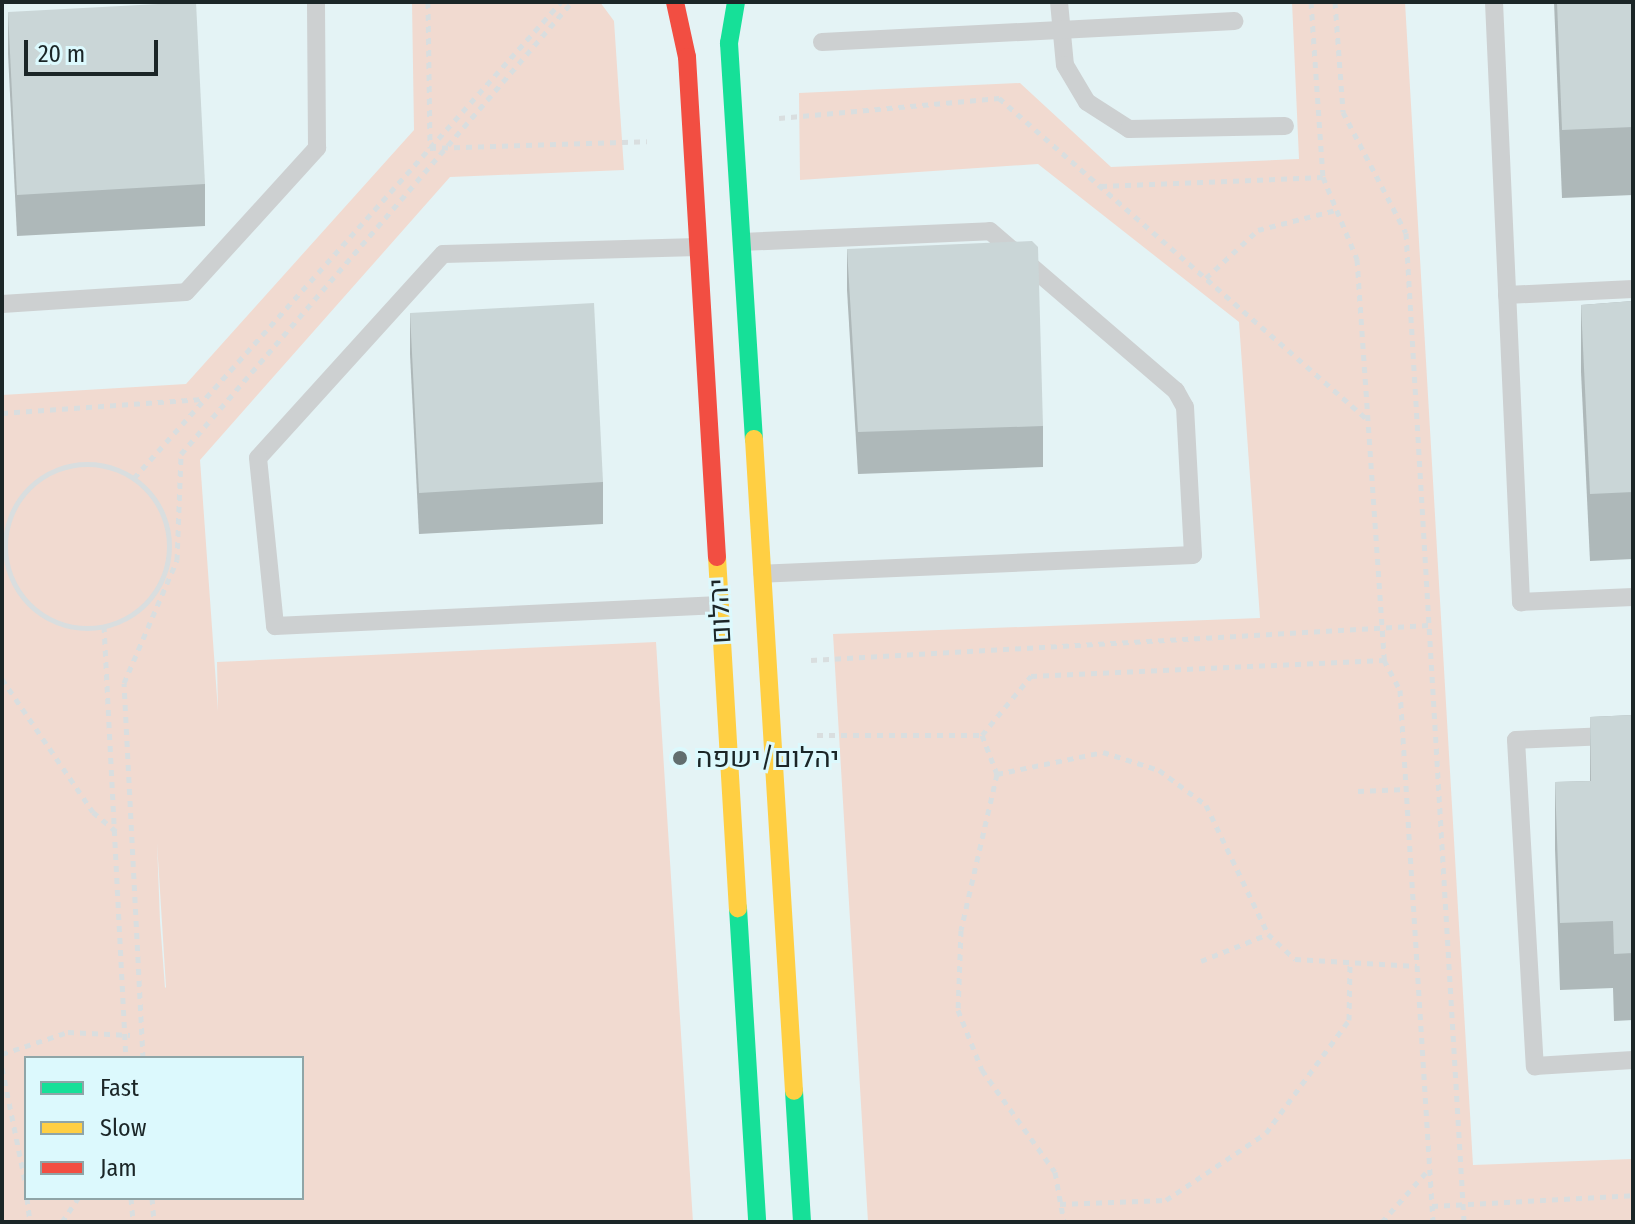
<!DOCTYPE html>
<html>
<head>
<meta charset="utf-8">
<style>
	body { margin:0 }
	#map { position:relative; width:1635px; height:1224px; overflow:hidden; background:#e4f3f5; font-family:"Fira Sans Condensed",Heebo,sans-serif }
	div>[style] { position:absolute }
	.green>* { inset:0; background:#f1dad0 }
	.path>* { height:5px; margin-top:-2.5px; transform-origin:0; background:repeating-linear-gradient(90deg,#d9dedf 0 6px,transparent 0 12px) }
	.path>.ring { margin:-2.5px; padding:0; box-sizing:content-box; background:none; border:5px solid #d9dedf; border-radius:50% }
	.lane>* { height:18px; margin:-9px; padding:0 9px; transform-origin:9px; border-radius:9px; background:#cdd0d1 }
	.fast>* { height:18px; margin:-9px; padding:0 9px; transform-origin:9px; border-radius:9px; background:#16e098 }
	.slow>* { height:18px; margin:-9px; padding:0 9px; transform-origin:9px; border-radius:9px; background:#ffcf43 }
	.jam>* { height:18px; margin:-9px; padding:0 9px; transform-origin:9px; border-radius:9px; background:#f24e42 }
	.wall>* { inset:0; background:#aeb8b9 }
	.building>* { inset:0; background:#cad6d7 }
	.dots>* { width:22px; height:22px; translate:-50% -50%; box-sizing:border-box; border:4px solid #dcf9fd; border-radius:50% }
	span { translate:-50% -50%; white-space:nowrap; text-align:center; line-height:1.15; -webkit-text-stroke:6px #dcf9fd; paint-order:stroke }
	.street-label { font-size:28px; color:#1b2627 }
	.poi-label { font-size:28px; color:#1b2627 }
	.left { translate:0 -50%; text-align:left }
	.frame { position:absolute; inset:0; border:4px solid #1b2627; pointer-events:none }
	.legend { position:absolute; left:24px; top:1056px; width:280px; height:144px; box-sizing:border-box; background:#dcf9fd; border:2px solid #8fa5a7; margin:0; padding:10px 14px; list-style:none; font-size:24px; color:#1b2627 }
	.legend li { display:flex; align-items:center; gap:16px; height:40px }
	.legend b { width:40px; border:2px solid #8fa5a7 }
	.scale { position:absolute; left:24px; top:40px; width:134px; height:36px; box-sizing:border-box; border:4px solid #1b2627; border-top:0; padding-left:10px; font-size:24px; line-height:28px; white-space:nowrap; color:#1b2627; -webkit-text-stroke:6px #dcf9fd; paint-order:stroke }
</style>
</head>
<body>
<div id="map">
	<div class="green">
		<i style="clip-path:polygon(evenodd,412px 2px,600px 2px,614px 21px,624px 170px,450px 177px,200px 460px,218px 711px,217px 662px,656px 642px,693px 1222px,2px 1222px,2px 395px,186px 384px,414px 130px,412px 2px,157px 843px,166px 987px,165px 988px,160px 921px,157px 843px,412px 2px,26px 1058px,302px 1058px,302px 1198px,26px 1198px,26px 1058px)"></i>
		<i style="clip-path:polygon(1292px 2px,1405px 2px,1473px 1165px,1633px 1159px,1633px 1222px,868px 1222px,833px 634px,1260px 618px,1239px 322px,1038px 164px,800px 180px,799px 93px,1020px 83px,1111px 167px,1299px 159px)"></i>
	</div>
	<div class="path">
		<i style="left:428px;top:2px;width:146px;rotate:89.2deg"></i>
		<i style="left:430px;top:148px;width:217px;rotate:-1.8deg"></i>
		<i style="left:1311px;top:2px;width:175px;rotate:86.1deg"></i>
		<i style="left:1323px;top:177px;width:89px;rotate:67.5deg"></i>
		<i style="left:1357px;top:259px;width:402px;rotate:86.1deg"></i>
		<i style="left:1384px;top:660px;width:34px;rotate:62deg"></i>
		<i style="left:1400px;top:690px;width:533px;rotate:86.45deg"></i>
		<i style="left:1335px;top:2px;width:110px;rotate:85.8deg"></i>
		<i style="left:1343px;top:112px;width:136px;rotate:62.5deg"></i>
		<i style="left:1406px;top:233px;width:991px;rotate:86.64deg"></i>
		<i style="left:779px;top:118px;width:221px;rotate:-5.2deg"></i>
		<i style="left:999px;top:98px;width:488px;rotate:41.1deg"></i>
		<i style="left:1101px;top:186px;width:222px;rotate:-2.3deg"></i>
		<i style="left:1206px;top:278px;width:71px;rotate:-42.7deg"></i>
		<i style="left:1258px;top:230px;width:81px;rotate:-14.4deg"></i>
		<i style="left:2px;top:413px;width:201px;rotate:-4deg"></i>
		<i class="ring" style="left:5px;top:464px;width:159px;height:159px"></i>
		<i style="left:134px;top:478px;width:639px;rotate:-48.11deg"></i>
		<i style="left:104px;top:626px;width:433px;rotate:87.1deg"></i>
		<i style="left:811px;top:660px;width:619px;rotate:-3.24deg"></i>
		<i style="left:2px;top:679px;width:161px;rotate:55.6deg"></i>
		<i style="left:93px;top:812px;width:30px;rotate:40deg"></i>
		<i style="left:817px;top:735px;width:165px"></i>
		<i style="left:982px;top:735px;width:77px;rotate:-50.3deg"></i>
		<i style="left:1031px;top:676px;width:353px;rotate:-2.6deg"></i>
		<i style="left:982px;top:735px;width:42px;rotate:69deg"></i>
		<i style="left:997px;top:774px;width:160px;rotate:103deg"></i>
		<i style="left:961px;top:930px;width:80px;rotate:92.1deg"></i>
		<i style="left:958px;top:1010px;width:65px;rotate:68.2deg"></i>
		<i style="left:982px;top:1070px;width:125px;rotate:54.4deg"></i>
		<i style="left:1055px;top:1172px;width:51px;rotate:79.8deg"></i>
		<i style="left:997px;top:774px;width:108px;rotate:-11.7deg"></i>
		<i style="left:1103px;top:752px;width:59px;rotate:17.8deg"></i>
		<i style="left:1159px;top:770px;width:59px;rotate:36.7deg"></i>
		<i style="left:1206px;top:805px;width:143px;rotate:64.3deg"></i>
		<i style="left:1268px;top:934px;width:37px;rotate:43deg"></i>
		<i style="left:1295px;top:959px;width:122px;rotate:3.3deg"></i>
		<i style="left:1358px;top:791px;width:48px;rotate:-2.4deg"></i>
		<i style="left:1201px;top:961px;width:72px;rotate:-21.9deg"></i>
		<i style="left:2px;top:1054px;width:70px;rotate:-18.4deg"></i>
		<i style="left:68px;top:1032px;width:62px;rotate:2.8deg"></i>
		<i style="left:143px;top:1058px;width:375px;rotate:-92.9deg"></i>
		<i style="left:124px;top:683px;width:134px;rotate:-66.7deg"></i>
		<i style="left:177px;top:560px;width:106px;rotate:-87.8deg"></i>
		<i style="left:181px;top:454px;width:598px;rotate:-49.14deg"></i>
		<i style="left:2px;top:1068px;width:120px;rotate:78.5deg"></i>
		<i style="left:27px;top:1198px;width:24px;rotate:83deg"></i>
		<i style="left:131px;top:1198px;width:24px;rotate:85deg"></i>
		<i style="left:152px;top:1198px;width:24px;rotate:85deg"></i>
		<i style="left:1060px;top:1204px;width:106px;rotate:-2.2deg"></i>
		<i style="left:1166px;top:1200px;width:120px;rotate:-33.8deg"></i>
		<i style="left:1266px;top:1133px;width:140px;rotate:-53.7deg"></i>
		<i style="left:1349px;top:1020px;width:58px;rotate:-89deg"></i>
		<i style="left:1432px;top:1206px;width:201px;rotate:-3.1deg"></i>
		<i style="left:62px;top:1222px;width:29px;rotate:-56deg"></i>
		<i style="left:1382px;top:1222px;width:71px;rotate:-48.4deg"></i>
	</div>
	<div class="lane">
		<i style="left:1059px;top:2px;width:63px;rotate:84.6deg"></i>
		<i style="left:1065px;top:65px;width:43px;rotate:59.3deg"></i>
		<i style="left:1087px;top:102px;width:50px;rotate:32.7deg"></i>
		<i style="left:1129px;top:129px;width:156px;rotate:-1.1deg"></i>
		<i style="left:1494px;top:2px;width:601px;rotate:87.42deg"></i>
		<i style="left:1521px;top:602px;width:112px;rotate:-2.6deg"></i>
		<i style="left:822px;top:42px;width:413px;rotate:-2.9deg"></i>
		<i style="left:742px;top:242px;width:248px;rotate:-2.5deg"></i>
		<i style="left:990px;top:231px;width:245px;rotate:40.7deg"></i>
		<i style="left:1176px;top:391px;width:18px;rotate:61deg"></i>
		<i style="left:1185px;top:407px;width:148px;rotate:86.9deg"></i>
		<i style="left:1193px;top:555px;width:431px;rotate:177.5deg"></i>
		<i style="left:698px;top:247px;width:255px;rotate:178.4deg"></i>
		<i style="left:443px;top:254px;width:275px;rotate:132.2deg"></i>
		<i style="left:258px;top:458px;width:169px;rotate:84.2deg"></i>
		<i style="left:275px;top:626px;width:445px;rotate:-2.7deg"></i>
		<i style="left:1507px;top:295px;width:126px;rotate:-2.7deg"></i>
		<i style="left:2px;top:304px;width:184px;rotate:-3.7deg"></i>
		<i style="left:186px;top:292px;width:195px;rotate:-47.7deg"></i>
		<i style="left:317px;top:148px;width:146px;rotate:-90.4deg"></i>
		<i style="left:1633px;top:735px;width:117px;rotate:177.6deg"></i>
		<i style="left:1516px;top:740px;width:327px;rotate:86.7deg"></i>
		<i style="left:1535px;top:1066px;width:98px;rotate:-3.5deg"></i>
	</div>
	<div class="fast">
		<i style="left:736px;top:2px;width:42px;rotate:99.7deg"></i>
		<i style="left:729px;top:43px;width:397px;rotate:86.4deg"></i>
		<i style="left:738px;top:908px;width:315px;rotate:86.5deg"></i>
		<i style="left:794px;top:1091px;width:131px;rotate:86.5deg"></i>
	</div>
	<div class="slow">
		<i style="left:754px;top:439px;width:653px;rotate:86.49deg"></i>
		<i style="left:717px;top:557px;width:352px;rotate:86.6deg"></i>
	</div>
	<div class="jam">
		<i style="left:675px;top:2px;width:56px;rotate:77.7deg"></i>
		<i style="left:687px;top:57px;width:501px;rotate:86.57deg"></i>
	</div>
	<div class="wall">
		<i style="clip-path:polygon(1554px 2px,1633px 2px,1633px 195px,1562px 198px)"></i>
		<i style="clip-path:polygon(8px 12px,205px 184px,205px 226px,17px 236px,8px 54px)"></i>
		<i style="clip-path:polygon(847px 249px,1043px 426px,1043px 467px,858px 474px,847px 290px)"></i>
		<i style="clip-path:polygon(1633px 301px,1633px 559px,1590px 561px,1581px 372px,1581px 305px)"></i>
		<i style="clip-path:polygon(410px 313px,603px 482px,603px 524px,419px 534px,410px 354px)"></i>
		<i style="clip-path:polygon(1633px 715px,1633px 1020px,1614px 1021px,1613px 988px,1560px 990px,1555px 849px,1555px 782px,1590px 781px,1590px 717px)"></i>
	</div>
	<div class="building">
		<i style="clip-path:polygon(196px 2px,205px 184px,17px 195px,8px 12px)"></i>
		<i style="clip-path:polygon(1557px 2px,1633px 2px,1633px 127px,1562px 130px)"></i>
		<i style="clip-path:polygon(1032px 241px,1038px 247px,1043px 426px,858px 432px,847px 249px)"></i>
		<i style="clip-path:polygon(1633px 301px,1633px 492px,1590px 494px,1581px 305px)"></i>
		<i style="clip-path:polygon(594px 303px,603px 482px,419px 493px,410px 313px)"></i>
		<i style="clip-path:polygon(1633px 715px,1633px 953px,1614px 954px,1613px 921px,1560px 923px,1555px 782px,1591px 781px,1590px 717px)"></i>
	</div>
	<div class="dots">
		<i style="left:680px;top:758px;background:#616e6f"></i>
	</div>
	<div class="street-label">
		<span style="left:720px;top:611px;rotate:-93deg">יהלום</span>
	</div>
	<div class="poi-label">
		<span class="left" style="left:696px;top:758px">יהלום/ישפה</span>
	</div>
	<div class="frame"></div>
	<ul class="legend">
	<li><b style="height:10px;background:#16e098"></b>Fast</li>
	<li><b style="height:10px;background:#ffcf43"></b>Slow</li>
	<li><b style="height:10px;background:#f24e42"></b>Jam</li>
	</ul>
	<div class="scale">20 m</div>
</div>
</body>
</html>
